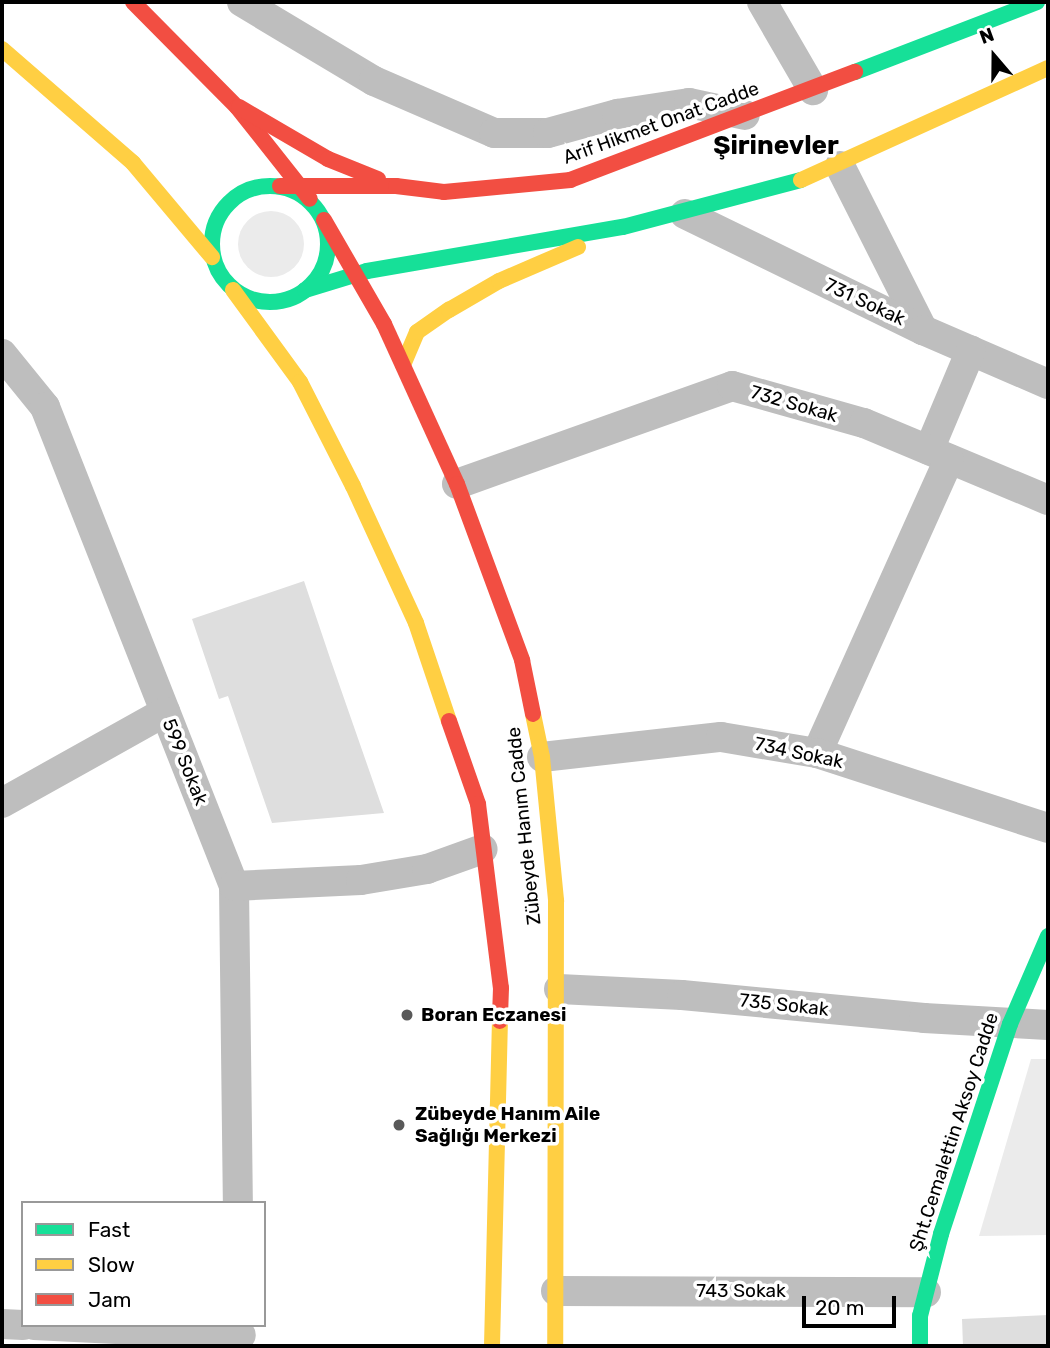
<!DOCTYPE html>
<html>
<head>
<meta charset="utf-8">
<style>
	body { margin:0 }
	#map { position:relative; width:1050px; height:1348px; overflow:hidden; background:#fff; font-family:Rubik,sans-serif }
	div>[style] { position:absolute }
	.green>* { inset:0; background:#ebebeb }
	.round { border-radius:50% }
	.building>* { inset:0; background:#dedede }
	.street>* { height:30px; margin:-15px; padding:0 15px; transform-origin:15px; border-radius:15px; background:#bebebe }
	.fast>* { height:16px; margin:-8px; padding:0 8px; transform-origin:8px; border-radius:8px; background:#16e098 }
	.fast>.ring { margin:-8px; padding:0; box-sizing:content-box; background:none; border:16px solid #16e098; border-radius:50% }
	.slow>* { height:16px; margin:-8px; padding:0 8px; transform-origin:8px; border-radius:8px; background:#ffcf43 }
	.jam>* { height:16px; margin:-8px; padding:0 8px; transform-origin:8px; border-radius:8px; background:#f24e42 }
	.dots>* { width:19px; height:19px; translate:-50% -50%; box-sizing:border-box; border:4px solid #fff; border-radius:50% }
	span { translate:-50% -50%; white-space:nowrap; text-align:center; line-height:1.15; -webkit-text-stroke:7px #fff; paint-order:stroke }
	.street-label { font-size:19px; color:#000 }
	.poi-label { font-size:19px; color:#000; font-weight:700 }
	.left { translate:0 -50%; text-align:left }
	.district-label { font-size:26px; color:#000; font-weight:700 }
	.frame { position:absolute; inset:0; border:4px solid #000; pointer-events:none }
	.legend { position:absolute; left:21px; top:1201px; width:245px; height:126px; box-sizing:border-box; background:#fff; border:2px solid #999; margin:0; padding:9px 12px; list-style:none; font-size:21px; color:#000 }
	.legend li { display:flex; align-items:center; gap:14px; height:35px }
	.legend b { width:35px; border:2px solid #999 }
	.north { position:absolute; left:959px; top:21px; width:70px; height:70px; -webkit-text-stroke:5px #fff; paint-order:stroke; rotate:340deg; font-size:19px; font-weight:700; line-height:28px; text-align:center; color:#000 }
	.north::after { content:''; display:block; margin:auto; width:24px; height:32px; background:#000; clip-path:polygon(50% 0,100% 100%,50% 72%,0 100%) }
	.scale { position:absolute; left:802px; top:1296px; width:94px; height:32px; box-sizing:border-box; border:4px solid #000; border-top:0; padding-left:9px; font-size:21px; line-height:24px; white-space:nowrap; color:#000; -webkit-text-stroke:5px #fff; paint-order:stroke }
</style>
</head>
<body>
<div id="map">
	<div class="green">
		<i class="round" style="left:238px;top:211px;width:66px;height:66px"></i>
		<i style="clip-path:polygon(1031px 1059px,1048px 1059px,1048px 1235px,979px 1236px)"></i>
	</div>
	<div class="building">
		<i style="clip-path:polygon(304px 581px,331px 661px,384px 813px,272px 823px,228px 696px,219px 699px,192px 619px)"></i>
		<i style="clip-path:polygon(1048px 1315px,1048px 1346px,963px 1346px,962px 1319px)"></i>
	</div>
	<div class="street">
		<i style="left:242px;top:2px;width:154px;rotate:30.9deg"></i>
		<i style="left:374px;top:81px;width:131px;rotate:23.4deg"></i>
		<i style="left:494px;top:133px;width:54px"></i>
		<i style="left:548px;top:133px;width:72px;rotate:-15.4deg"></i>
		<i style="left:617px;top:114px;width:73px;rotate:-8.7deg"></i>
		<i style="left:689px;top:103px;width:57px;rotate:12.1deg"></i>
		<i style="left:762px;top:2px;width:102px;rotate:59.9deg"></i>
		<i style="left:840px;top:166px;width:184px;rotate:63.2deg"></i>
		<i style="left:685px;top:214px;width:265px;rotate:26deg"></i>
		<i style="left:923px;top:330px;width:136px;rotate:23.4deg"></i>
		<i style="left:2px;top:354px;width:68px;rotate:50.9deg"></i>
		<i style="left:45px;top:407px;width:515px;rotate:68.47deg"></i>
		<i style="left:234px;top:886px;width:317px;rotate:89.3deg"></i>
		<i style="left:929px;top:450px;width:108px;rotate:-67.2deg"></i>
		<i style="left:457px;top:484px;width:292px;rotate:-19.6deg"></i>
		<i style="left:732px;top:386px;width:137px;rotate:15.7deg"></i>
		<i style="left:864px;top:423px;width:199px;rotate:22.7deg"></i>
		<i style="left:817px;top:753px;width:322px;rotate:-65.8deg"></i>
		<i style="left:542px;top:757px;width:180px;rotate:-6.4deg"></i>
		<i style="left:721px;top:737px;width:97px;rotate:9.5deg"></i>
		<i style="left:817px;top:753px;width:243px;rotate:18deg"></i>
		<i style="left:2px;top:803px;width:187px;rotate:-29.2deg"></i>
		<i style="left:234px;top:886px;width:127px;rotate:-2.7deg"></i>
		<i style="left:361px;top:880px;width:67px;rotate:-9.5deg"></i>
		<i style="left:427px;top:869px;width:59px;rotate:-19.7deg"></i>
		<i style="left:559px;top:989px;width:123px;rotate:2.8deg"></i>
		<i style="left:682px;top:995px;width:243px;rotate:5.4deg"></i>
		<i style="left:924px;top:1018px;width:124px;rotate:3.2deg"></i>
		<i style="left:556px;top:1291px;width:370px;rotate:0.2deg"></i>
		<i style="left:2px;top:1324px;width:21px;rotate:3deg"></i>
		<i style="left:34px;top:1325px;width:207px;rotate:2.8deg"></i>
	</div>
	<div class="fast">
		<i style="left:855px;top:72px;width:195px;rotate:-21deg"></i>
		<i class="ring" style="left:212px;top:186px;width:100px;height:100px"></i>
		<i style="left:305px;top:290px;width:65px;rotate:-17deg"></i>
		<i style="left:367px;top:271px;width:260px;rotate:-9.8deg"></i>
		<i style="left:623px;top:227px;width:184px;rotate:-14.8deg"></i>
		<i style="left:920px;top:1346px;width:30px;rotate:-90deg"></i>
		<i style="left:920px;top:1316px;width:85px;rotate:-75.6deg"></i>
		<i style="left:941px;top:1234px;width:221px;rotate:-71.8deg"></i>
		<i style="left:1010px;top:1024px;width:96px;rotate:-66.6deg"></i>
	</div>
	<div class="slow">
		<i style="left:2px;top:49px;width:174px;rotate:41deg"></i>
		<i style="left:133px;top:163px;width:123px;rotate:50deg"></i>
		<i style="left:801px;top:180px;width:271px;rotate:-24.4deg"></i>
		<i style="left:233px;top:290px;width:114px;rotate:53.9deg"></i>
		<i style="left:300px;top:382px;width:117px;rotate:63deg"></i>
		<i style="left:353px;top:486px;width:151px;rotate:65.3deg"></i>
		<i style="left:416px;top:623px;width:103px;rotate:71.4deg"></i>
		<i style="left:403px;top:365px;width:36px;rotate:-67deg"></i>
		<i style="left:417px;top:332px;width:39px;rotate:-35deg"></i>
		<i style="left:449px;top:310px;width:58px;rotate:-30.1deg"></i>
		<i style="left:499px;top:281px;width:86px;rotate:-23.3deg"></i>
		<i style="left:533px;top:714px;width:44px;rotate:78.2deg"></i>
		<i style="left:542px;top:757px;width:145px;rotate:84.4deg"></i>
		<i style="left:556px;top:901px;width:445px;rotate:90.1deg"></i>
		<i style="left:492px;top:1346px;width:325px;rotate:-88.6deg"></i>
	</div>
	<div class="jam">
		<i style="left:133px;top:2px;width:148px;rotate:45.3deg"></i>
		<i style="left:237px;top:107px;width:117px;rotate:51.6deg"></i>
		<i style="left:239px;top:107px;width:103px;rotate:30.3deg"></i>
		<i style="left:328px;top:159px;width:54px;rotate:21.8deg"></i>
		<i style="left:280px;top:186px;width:116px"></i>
		<i style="left:396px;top:186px;width:48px;rotate:7.1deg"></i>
		<i style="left:444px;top:192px;width:127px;rotate:-5.4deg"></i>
		<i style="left:570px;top:180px;width:305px;rotate:-20.8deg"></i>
		<i style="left:324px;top:220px;width:120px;rotate:60deg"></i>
		<i style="left:384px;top:324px;width:176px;rotate:65.5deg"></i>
		<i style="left:457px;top:484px;width:188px;rotate:69.7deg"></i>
		<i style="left:522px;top:660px;width:55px;rotate:78.5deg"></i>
		<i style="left:449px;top:721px;width:88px;rotate:70.7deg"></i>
		<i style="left:478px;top:804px;width:185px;rotate:82.9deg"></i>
		<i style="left:501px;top:988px;width:33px;rotate:92deg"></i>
	</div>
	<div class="dots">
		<i style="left:407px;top:1015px;background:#595959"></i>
		<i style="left:399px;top:1125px;background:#595959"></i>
	</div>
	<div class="street-label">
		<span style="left:661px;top:123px;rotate:-20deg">Arif Hikmet Onat Cadde</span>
		<span style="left:865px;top:302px;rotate:25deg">731 Sokak</span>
		<span style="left:794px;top:404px;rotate:16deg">732 Sokak</span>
		<span style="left:799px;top:753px;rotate:12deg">734 Sokak</span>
		<span style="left:185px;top:762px;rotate:68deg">599 Sokak</span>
		<span style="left:524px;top:826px;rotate:-96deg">Zübeyde Hanım Cadde</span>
		<span style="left:784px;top:1005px;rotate:6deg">735 Sokak</span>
		<span style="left:954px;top:1132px;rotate:-72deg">Şht.Cemalettin Aksoy Cadde</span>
		<span style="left:741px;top:1291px">743 Sokak</span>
	</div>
	<div class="poi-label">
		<span class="left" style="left:421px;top:1015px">Boran Eczanesi</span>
		<span class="left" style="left:415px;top:1125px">Zübeyde Hanım Aile<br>Sağlığı Merkezi</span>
	</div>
	<div class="district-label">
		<span style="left:776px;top:146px">Şirinevler</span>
	</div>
	<div class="frame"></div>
	<ul class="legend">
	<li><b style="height:9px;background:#16e098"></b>Fast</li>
	<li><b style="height:9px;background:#ffcf43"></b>Slow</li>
	<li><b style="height:9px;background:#f24e42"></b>Jam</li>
	</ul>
	<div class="north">N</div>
	<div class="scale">20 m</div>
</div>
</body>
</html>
